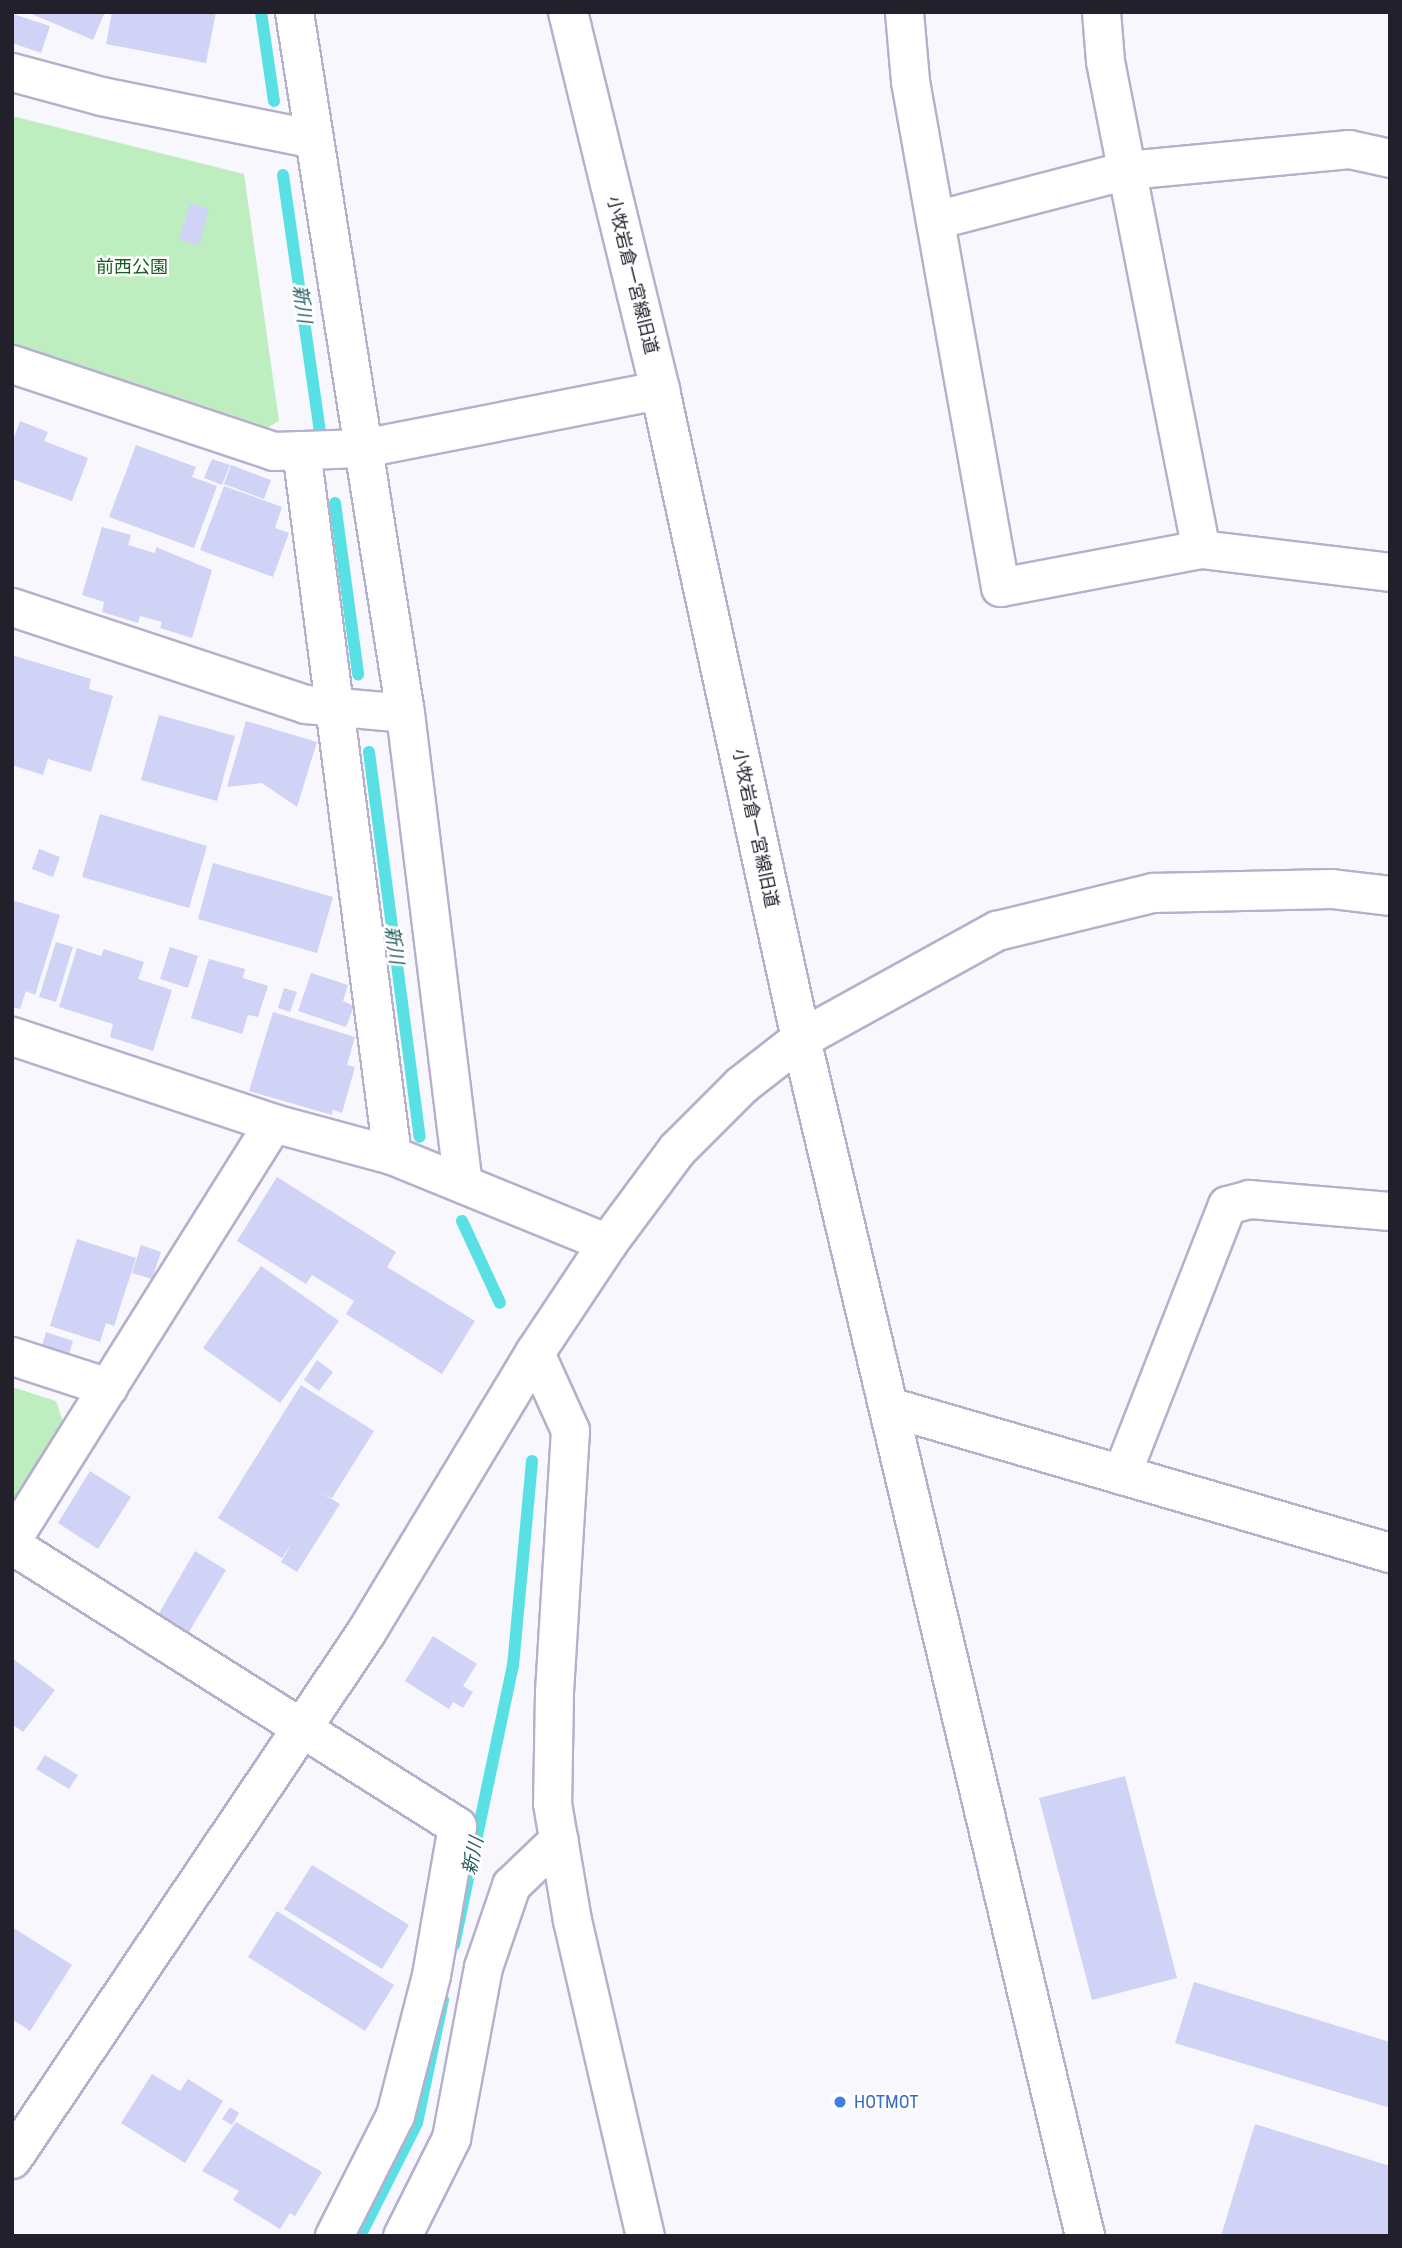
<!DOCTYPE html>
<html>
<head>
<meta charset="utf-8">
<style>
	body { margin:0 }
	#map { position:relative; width:1402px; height:2248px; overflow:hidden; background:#f8f7fd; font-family:"Roboto Condensed","Noto Sans JP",sans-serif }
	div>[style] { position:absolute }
	.green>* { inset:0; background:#beeec0 }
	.stream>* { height:12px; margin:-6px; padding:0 6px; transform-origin:6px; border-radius:6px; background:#59e0e5 }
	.building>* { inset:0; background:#d0d3f5 }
	.roads { filter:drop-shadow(2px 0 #b5b0cc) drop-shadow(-2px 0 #b5b0cc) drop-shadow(0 2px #b5b0cc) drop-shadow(0 -2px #b5b0cc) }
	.street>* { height:37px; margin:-18.5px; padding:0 18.5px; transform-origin:18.5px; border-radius:18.5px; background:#fff }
	.secondary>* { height:38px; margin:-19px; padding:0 19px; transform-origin:19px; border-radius:19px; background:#fff }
	.dots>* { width:19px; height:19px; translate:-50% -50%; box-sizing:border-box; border:4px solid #fff; border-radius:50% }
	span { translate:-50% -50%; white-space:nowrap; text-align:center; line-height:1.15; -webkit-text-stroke:5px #fff; paint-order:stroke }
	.park-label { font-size:18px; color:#165f22 }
	.street-label { font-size:18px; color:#22202b }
	.shop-label { font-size:18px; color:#366cbe }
	.left { translate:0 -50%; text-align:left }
	.water-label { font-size:19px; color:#235c5e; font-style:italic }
	.frame { position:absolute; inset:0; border:14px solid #22202b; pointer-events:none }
</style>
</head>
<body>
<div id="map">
	<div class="green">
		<i style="clip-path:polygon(12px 116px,244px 174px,279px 421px,260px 432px,12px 354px)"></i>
		<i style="clip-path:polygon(12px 1387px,56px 1401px,65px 1427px,12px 1509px)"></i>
	</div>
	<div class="stream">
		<i style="left:261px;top:12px;width:90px;rotate:81.7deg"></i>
		<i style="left:283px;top:175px;width:261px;rotate:81.8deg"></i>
		<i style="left:335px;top:503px;width:173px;rotate:82.3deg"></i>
		<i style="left:369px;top:752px;width:388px;rotate:82.5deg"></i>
		<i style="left:462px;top:1221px;width:90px;rotate:65.1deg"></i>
		<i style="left:454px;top:1945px;width:285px;rotate:-78.1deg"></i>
		<i style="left:513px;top:1666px;width:206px;rotate:-84.7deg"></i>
		<i style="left:360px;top:2236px;width:127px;rotate:-63.2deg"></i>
		<i style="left:417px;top:2123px;width:126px;rotate:-78.1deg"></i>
	</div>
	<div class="building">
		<i style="clip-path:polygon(27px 12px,105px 12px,93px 40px)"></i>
		<i style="clip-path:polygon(112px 12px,216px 12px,206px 63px,106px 44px)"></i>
		<i style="clip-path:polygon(13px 14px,50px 26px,41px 53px,12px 43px)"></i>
		<i style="clip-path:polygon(190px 203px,209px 209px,199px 245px,179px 240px)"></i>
		<i style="clip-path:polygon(20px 421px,48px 432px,44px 441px,88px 458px,72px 501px,12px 479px,12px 443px)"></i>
		<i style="clip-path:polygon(136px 445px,196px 467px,192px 477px,217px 486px,194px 548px,109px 517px)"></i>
		<i style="clip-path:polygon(212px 459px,230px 465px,222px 485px,204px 478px)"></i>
		<i style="clip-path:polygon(231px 465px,271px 480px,264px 499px,224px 484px)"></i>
		<i style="clip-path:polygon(224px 486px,282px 507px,275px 528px,289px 533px,273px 577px,200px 550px)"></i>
		<i style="clip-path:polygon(102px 527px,131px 535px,128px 545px,155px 553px,156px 547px,212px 570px,192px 638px,160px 628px,162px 622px,140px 616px,138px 623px,102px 612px,104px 602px,82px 595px)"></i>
		<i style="clip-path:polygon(12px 655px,91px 679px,89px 689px,113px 696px,91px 772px,48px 759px,43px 775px,12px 765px)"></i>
		<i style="clip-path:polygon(159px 715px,235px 736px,217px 801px,141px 780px)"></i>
		<i style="clip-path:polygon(246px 721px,317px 742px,297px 807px,262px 783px,227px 787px)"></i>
		<i style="clip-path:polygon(100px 814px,207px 846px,189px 908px,82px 877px)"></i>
		<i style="clip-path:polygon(39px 849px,60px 857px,53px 877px,32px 869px)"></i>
		<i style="clip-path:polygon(213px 863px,333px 897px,317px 953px,198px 919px)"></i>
		<i style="clip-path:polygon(12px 900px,60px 915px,35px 995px,26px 991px,20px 1009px,12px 1007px)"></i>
		<i style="clip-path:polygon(56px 942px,73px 947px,56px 1002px,39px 997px)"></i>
		<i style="clip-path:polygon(170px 947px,198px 956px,188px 988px,160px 979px)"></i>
		<i style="clip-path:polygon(77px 948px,101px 956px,104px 949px,144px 962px,138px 979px,172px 990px,153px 1051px,110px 1037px,113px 1024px,59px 1007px)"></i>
		<i style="clip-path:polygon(209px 959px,245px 969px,243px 978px,268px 986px,258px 1017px,248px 1015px,242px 1034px,191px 1018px)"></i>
		<i style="clip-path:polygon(311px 973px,348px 985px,343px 1001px,354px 1006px,346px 1027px,298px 1011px)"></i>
		<i style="clip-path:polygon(284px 988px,297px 992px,290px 1012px,278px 1008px)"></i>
		<i style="clip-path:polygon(273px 1012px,355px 1037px,347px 1065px,355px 1067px,342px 1113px,333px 1110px,332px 1115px,249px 1091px)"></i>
		<i style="clip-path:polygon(277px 1177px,396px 1252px,387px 1267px,475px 1321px,442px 1374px,346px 1314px,354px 1301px,312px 1275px,306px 1284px,237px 1241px)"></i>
		<i style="clip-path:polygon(77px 1239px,136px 1258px,114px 1326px,106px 1323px,100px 1342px,50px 1326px)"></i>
		<i style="clip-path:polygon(141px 1245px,161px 1252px,152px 1279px,132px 1273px)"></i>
		<i style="clip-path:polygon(261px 1266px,339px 1321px,280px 1403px,203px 1348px)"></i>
		<i style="clip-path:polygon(46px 1332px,73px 1341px,68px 1357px,41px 1349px)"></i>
		<i style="clip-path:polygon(317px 1360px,333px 1372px,319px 1391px,304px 1380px)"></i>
		<i style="clip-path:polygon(301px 1385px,374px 1431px,332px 1498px,323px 1494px,340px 1504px,297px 1572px,281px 1562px,294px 1540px,282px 1558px,218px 1518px)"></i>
		<i style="clip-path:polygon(90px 1471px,131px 1497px,98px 1549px,58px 1523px)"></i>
		<i style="clip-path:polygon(195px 1551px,226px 1570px,186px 1637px,155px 1620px)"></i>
		<i style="clip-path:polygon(433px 1636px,477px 1664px,463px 1686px,473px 1692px,463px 1708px,453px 1702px,449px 1709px,405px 1681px)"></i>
		<i style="clip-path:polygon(12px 1658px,55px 1690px,23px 1732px,12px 1724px)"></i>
		<i style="clip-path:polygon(45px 1755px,78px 1775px,69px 1789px,36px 1769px)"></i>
		<i style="clip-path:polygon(1125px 1776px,1177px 1978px,1092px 2000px,1039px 1798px)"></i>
		<i style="clip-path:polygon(312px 1865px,409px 1925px,382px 1969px,284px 1909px)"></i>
		<i style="clip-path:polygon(277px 1911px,394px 1985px,365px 2031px,248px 1957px)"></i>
		<i style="clip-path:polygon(12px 1927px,72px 1965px,30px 2031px,12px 2019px)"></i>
		<i style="clip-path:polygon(1194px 1982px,1390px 2042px,1390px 2108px,1175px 2043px)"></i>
		<i style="clip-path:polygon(152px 2074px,180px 2091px,188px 2079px,223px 2101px,185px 2163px,121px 2123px)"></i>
		<i style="clip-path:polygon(230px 2107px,239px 2113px,232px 2125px,222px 2119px)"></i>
		<i style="clip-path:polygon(236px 2122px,322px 2172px,295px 2216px,290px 2213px,280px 2229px,233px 2200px,239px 2191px,202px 2171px)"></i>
		<i style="clip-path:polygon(1255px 2124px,1390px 2166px,1390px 2236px,1221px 2236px)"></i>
	</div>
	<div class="roads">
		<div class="street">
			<i style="left:294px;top:12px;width:710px;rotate:81deg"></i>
			<i style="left:405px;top:713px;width:474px;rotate:83deg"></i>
			<i style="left:904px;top:12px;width:69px;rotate:85deg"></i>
			<i style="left:910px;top:81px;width:514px;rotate:79.91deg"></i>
			<i style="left:1000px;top:587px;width:205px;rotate:-10.7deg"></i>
			<i style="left:1201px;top:549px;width:190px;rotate:6.9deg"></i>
			<i style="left:1101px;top:12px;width:49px;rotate:85.3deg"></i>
			<i style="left:1105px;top:61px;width:497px;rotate:78.9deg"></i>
			<i style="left:12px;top:72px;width:92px;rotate:15.1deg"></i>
			<i style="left:101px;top:96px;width:217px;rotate:11.4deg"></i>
			<i style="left:935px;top:220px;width:198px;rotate:-14.6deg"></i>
			<i style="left:1127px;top:170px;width:223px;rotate:-5.4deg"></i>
			<i style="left:1349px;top:149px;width:42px;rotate:12.4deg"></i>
			<i style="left:12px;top:364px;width:275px;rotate:18.4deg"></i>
			<i style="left:273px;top:451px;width:90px;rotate:-1.9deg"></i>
			<i style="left:363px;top:448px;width:303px;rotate:-11.1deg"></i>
			<i style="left:301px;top:450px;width:711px;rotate:82.65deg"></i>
			<i style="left:12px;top:607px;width:309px;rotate:18.3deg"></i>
			<i style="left:305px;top:704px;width:100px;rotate:5.1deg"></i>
			<i style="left:12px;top:1036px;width:275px;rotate:18.4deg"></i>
			<i style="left:273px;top:1123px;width:123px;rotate:15.1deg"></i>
			<i style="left:392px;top:1155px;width:233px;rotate:22.2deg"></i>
			<i style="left:535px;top:1353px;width:85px;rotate:65.6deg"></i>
			<i style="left:570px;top:1430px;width:263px;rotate:93.5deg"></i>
			<i style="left:554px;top:1693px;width:110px;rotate:91deg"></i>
			<i style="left:552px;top:1803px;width:119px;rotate:80.3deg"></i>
			<i style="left:572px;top:1920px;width:324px;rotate:77deg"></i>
			<i style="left:12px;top:1356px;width:101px;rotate:17.9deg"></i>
			<i style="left:1121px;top:1475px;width:290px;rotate:-68.6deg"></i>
			<i style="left:1227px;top:1205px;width:23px;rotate:-15deg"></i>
			<i style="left:1249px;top:1199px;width:142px;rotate:4.9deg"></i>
			<i style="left:12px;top:1539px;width:491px;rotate:-57.9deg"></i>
			<i style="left:12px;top:1545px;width:526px;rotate:32.27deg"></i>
			<i style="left:457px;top:1826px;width:151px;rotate:99.9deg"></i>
			<i style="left:431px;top:1975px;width:145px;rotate:104.4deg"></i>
			<i style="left:395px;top:2115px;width:136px;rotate:116.8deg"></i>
			<i style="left:402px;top:2236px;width:110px;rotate:-63.4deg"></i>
			<i style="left:451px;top:2138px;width:174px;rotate:-79.4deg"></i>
			<i style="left:483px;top:1967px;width:87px;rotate:-71.1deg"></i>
			<i style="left:511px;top:1885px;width:66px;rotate:-43.8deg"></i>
		</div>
		<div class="secondary">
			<i style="left:568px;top:12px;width:389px;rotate:76.3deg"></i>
			<i style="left:660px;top:390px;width:664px;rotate:77.74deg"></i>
			<i style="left:801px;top:1039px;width:1230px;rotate:76.65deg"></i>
			<i style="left:889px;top:1407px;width:522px;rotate:16.25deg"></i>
			<i style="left:12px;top:2159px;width:634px;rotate:-56.06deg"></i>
			<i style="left:366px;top:1633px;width:327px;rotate:-58.9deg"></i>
			<i style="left:535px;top:1353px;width:132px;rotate:-56.4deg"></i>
			<i style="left:608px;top:1243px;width:116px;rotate:-53.4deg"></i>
			<i style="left:677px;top:1150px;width:92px;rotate:-45deg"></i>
			<i style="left:742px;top:1085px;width:75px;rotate:-37.9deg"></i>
			<i style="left:801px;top:1039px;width:224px;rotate:-28.9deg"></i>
			<i style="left:997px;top:931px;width:161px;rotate:-13.7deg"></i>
			<i style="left:1153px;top:893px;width:179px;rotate:-1.3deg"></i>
			<i style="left:1332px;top:889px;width:58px;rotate:6.9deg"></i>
		</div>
	</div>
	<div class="dots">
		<i style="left:840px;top:2102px;background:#3f7fe0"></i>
	</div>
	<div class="park-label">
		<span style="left:132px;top:267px">前西公園</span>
	</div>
	<div class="street-label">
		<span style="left:632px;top:275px;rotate:76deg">小牧岩倉一宮線旧道</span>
		<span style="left:755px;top:828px;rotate:78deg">小牧岩倉一宮線旧道</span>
	</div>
	<div class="shop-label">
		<span class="left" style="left:854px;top:2102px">HOTMOT</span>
	</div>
	<div class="water-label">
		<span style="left:302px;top:304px;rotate:82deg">新川</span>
		<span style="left:394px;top:945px;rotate:82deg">新川</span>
		<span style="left:473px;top:1856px;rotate:-78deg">新川</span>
	</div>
	<div class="frame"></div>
</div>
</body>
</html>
